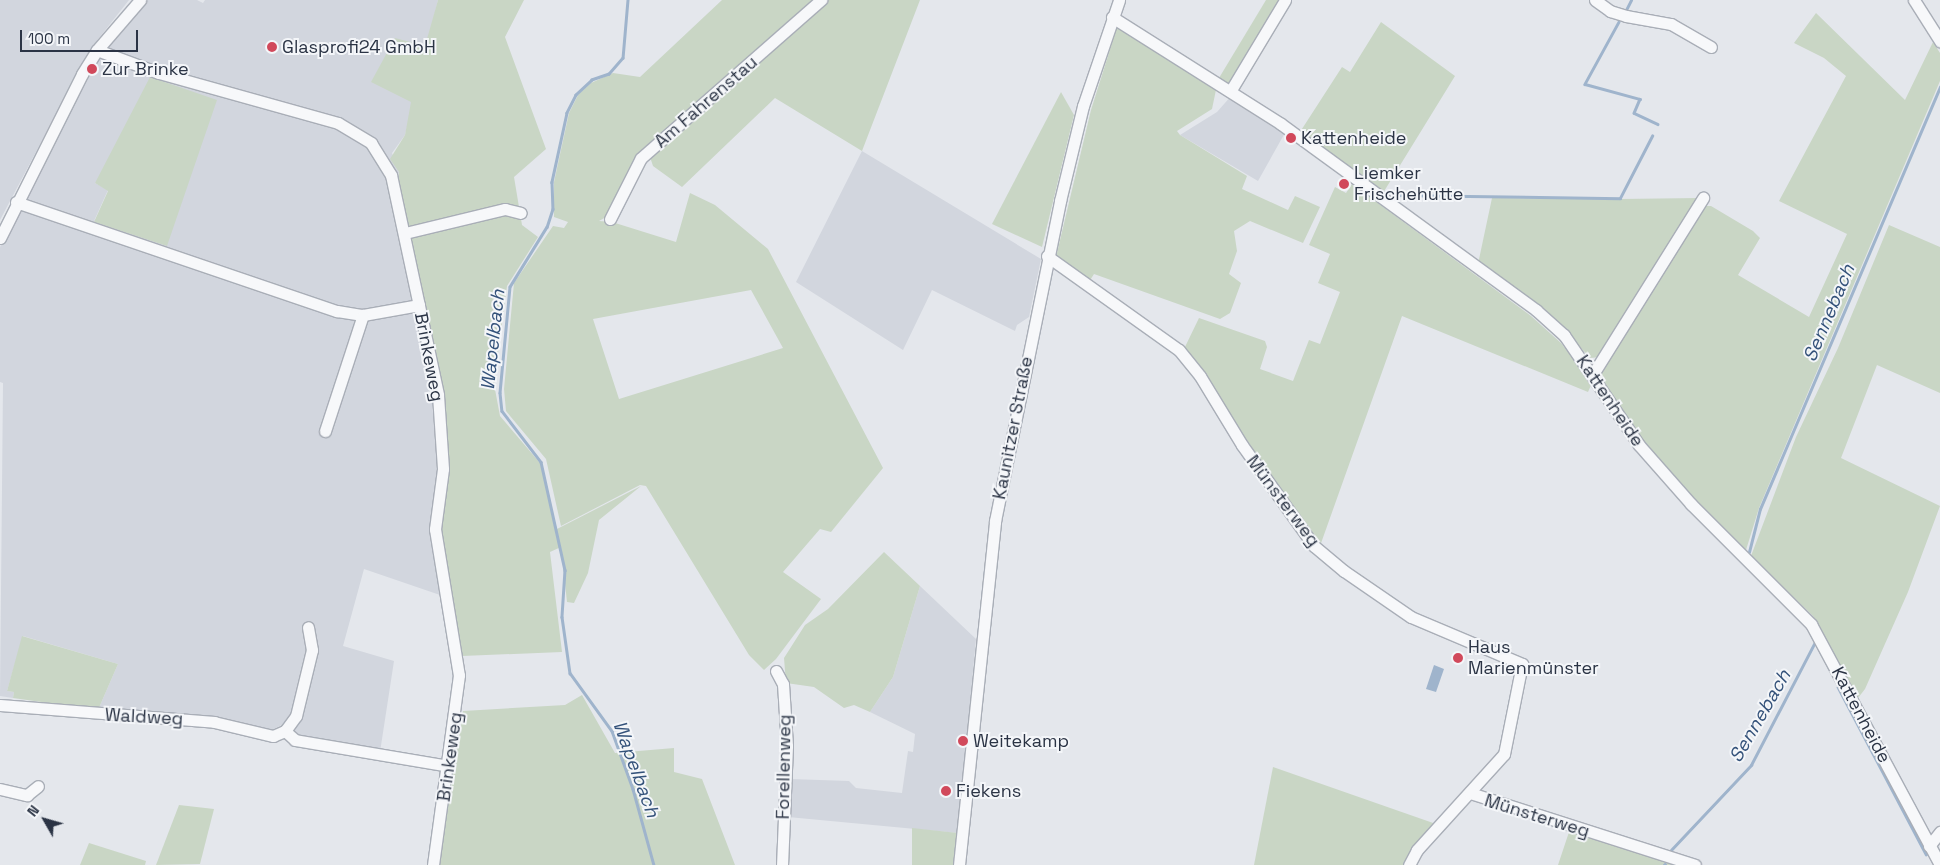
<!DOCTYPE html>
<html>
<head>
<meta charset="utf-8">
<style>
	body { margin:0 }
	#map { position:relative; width:1940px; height:865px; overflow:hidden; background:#e4e7ec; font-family:"Space Grotesk",sans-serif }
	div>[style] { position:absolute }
	.built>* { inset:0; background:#d2d6de }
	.green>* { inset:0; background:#c9d6c5 }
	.water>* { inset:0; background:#9fb4cc }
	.stream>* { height:2.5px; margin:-1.25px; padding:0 1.25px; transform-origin:1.25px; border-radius:1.25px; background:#9fb4cc }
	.roads { filter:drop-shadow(1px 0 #a9aeb7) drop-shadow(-1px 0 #a9aeb7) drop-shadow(0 1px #a9aeb7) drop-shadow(0 -1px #a9aeb7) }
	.minor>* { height:11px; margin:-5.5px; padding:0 5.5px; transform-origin:5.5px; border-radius:5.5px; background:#f7f8fa }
	.dots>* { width:14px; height:14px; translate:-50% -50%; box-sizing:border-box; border:2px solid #f4f6f9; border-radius:50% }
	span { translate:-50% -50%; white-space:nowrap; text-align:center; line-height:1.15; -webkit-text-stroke:4px #f4f6f9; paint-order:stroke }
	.poi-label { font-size:18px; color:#2b3445 }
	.left { translate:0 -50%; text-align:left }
	.street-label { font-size:18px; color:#2b3445 }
	.water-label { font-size:19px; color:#34527a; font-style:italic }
	.north { position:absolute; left:20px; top:795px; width:50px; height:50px; -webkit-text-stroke:4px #f4f6f9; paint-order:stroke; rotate:308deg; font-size:14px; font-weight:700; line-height:20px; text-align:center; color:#2b3445 }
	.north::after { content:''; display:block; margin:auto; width:18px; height:22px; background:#2b3445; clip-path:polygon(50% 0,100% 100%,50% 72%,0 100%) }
	.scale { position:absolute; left:20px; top:30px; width:118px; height:22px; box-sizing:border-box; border:2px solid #2b3445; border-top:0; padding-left:6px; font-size:15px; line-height:18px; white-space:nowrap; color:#2b3445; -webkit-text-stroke:4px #f4f6f9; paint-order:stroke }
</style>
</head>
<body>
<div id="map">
	<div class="built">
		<i style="clip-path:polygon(0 0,129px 0,91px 48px,0 220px)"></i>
		<i style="clip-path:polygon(evenodd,148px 0,197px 0,203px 3px,205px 0,438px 0,405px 135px,392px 153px,399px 172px,397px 184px,432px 402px,438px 470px,429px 531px,440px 595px,364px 569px,343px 646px,394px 661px,380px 752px,298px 737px,282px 725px,271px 730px,98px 710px,118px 664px,23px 636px,7px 691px,14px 692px,13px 698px,0 696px,3px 383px,0 382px,0 247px,45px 154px,100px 57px,148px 0,217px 100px,94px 221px,108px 190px,95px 183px,217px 100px)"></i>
		<i style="clip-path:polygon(1232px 95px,1286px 131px,1258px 181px,1180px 135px,1217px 112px)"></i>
		<i style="clip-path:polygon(862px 151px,1041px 259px,1029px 317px,1017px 325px,1015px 331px,932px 290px,903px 350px,796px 282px)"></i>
		<i style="clip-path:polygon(920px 586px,976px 639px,958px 833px,788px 817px,790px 779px,849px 781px,856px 788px,902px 793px,908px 751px,913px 752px,915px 734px,870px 712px,893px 677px)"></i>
	</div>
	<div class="green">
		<i style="clip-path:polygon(438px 0,524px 0,505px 37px,546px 149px,514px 177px,522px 225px,538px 237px,507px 286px,494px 384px,500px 416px,540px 463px,557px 529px,641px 486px,599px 520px,588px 573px,574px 603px,567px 602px,561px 547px,550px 552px,562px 652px,462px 656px,439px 542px,448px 462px,444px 399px,397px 185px,399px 172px,390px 159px,405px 135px,411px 102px,371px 82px,395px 38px,425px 46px)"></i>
		<i style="clip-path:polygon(evenodd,722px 0,920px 0,862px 151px,775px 98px,682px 187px,653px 166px,649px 154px,606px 217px,599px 221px,612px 222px,676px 242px,690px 193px,715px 205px,768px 249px,883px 468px,831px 532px,820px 529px,783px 572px,821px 599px,776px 659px,764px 670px,749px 655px,646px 486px,640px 485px,561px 526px,546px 459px,506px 411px,504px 389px,514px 283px,553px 226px,564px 228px,568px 222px,554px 217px,554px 182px,569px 113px,578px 95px,591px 83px,613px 73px,640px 77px,722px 0,751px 290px,783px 348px,619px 399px,593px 319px,751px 290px)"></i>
		<i style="clip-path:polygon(1266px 0,1282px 0,1231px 85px,1219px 78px)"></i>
		<i style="clip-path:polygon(1816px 13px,1905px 100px,1933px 42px,1940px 53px,1940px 81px,1759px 508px,1746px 550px,1685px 490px,1643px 442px,1602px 380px,1602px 365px,1703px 206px,1711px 206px,1753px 231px,1760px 238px,1738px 275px,1809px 317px,1847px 234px,1779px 201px,1846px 76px,1824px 58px,1794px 43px)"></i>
		<i style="clip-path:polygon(1381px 22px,1455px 76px,1383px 193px,1300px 132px,1342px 67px,1350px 72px)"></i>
		<i style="clip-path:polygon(1118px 24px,1217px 85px,1212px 109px,1177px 131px,1180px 135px,1247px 176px,1242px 189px,1288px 210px,1295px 196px,1320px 207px,1303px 243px,1250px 221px,1234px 231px,1237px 251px,1229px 274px,1241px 283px,1230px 313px,1220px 319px,1094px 274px,1087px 285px,1056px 257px,1091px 110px)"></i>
		<i style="clip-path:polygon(150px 77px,217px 100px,167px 246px,94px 222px,108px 191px,95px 183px)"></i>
		<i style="clip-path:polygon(1061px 92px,1074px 115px,1042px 247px,992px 224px)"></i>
		<i style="clip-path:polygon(1352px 184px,1531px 316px,1561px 343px,1592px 383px,1588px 392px,1402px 316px,1320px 546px,1244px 444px,1184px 349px,1199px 318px,1265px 341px,1267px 347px,1260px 369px,1293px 381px,1309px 340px,1320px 344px,1340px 292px,1318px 283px,1330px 254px,1309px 245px,1335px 187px,1346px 193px)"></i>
		<i style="clip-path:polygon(1492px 198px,1620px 199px,1699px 198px,1601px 357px,1590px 358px,1561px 326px,1478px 264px)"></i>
		<i style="clip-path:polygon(1889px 225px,1940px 247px,1940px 393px,1877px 365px,1841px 458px,1940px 506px,1908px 592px,1865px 689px,1858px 698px,1813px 616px,1751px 556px,1796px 437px,1838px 348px)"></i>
		<i style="clip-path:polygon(884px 552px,920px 586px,893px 677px,870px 712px,854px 705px,844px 708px,814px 687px,786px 683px,784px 658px,805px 625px,828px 609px)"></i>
		<i style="clip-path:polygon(22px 636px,118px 664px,98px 710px,13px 698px,14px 692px,7px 691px)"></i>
		<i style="clip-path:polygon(582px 695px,615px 753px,674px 748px,674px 772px,702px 779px,735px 865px,439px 865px,463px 711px,565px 705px)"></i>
		<i style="clip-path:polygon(1273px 767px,1436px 824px,1405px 865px,1254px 865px)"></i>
		<i style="clip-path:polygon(179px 805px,214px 809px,200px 864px,156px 865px)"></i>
		<i style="clip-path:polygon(912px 828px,958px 833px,954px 865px,912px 865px)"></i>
		<i style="clip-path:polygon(1570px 829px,1677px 865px,1558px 865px)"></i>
		<i style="clip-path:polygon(89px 843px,146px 861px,145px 865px,80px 865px)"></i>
	</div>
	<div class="water">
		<i style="clip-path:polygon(1434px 665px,1444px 669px,1436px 692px,1426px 689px)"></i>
	</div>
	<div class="stream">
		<i style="left:628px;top:0;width:58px;rotate:94.9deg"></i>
		<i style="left:623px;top:58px;width:21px;rotate:131deg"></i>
		<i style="left:609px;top:74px;width:18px;rotate:161deg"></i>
		<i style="left:592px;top:80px;width:22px;rotate:137deg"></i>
		<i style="left:576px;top:95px;width:20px;rotate:117deg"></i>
		<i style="left:567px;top:113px;width:71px;rotate:102.3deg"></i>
		<i style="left:552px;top:182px;width:27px;rotate:88deg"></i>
		<i style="left:553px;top:209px;width:19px;rotate:108deg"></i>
		<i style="left:547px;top:227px;width:70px;rotate:121.7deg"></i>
		<i style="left:510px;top:287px;width:106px;rotate:95.4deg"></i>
		<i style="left:500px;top:393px;width:18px;rotate:84deg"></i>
		<i style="left:502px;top:411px;width:64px;rotate:52.6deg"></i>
		<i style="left:541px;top:462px;width:111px;rotate:77.5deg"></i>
		<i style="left:565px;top:570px;width:47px;rotate:93.7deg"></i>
		<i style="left:562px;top:617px;width:57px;rotate:81.9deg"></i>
		<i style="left:570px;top:673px;width:72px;rotate:54.1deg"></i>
		<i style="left:612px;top:731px;width:62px;rotate:70.1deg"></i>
		<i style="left:633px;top:789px;width:79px;rotate:74.6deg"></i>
		<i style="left:1625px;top:12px;width:13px;rotate:-63deg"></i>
		<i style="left:1619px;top:22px;width:71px;rotate:118.7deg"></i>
		<i style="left:1585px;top:84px;width:57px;rotate:15.3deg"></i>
		<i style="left:1640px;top:99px;width:15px;rotate:113deg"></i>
		<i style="left:1634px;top:113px;width:26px;rotate:25deg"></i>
		<i style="left:1392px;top:195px;width:228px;rotate:0.8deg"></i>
		<i style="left:1620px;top:198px;width:70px;rotate:-62.7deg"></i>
		<i style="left:1749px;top:552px;width:44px;rotate:-75.7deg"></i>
		<i style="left:1760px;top:509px;width:459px;rotate:-66.9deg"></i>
		<i style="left:1838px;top:687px;width:189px;rotate:62.2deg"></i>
		<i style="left:1671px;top:850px;width:117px;rotate:-46.7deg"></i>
		<i style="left:1751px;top:765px;width:139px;rotate:-62.5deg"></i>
		<i style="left:1664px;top:865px;width:1px;rotate:-45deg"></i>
	</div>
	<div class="roads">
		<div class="minor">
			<i style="left:1595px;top:0;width:19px;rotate:36deg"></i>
			<i style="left:1610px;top:11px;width:17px;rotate:17deg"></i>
			<i style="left:1626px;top:16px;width:46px;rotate:10.1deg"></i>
			<i style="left:1671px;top:24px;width:46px;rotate:29.9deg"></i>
			<i style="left:1914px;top:0;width:49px;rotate:57.6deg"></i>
			<i style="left:1112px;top:17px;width:200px;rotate:32.3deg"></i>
			<i style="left:1281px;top:124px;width:316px;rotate:36.1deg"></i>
			<i style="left:1536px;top:310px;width:38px;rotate:42deg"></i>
			<i style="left:1564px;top:335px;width:133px;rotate:55.7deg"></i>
			<i style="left:1639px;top:445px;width:79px;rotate:48.6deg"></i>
			<i style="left:1691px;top:504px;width:170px;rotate:45deg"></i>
			<i style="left:1811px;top:624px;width:273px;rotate:61.8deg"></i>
			<i style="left:97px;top:50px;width:66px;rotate:20.4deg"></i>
			<i style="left:159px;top:73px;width:186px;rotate:15.6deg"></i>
			<i style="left:338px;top:123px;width:39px;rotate:31deg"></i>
			<i style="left:371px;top:143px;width:38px;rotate:58deg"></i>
			<i style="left:391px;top:175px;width:225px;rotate:77.9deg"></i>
			<i style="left:438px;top:395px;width:74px;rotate:86.1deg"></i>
			<i style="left:443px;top:469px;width:61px;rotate:97.6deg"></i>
			<i style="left:435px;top:529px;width:148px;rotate:80.7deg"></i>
			<i style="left:459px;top:675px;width:192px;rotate:97.8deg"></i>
			<i style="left:1231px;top:90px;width:105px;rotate:-59deg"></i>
			<i style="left:16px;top:202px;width:339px;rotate:18.8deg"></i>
			<i style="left:337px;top:311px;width:26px;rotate:9deg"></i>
			<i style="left:363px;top:315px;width:57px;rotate:-10.1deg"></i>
			<i style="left:610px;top:219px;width:68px;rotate:-63.1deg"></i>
			<i style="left:641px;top:158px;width:240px;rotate:-41.3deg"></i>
			<i style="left:405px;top:233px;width:103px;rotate:-13.5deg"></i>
			<i style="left:505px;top:209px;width:16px;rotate:14deg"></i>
			<i style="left:0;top:238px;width:183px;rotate:-63.4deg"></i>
			<i style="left:82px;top:74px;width:28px;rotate:-58deg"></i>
			<i style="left:97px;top:50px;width:66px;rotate:-49.3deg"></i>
			<i style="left:1047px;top:256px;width:162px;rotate:35.5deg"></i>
			<i style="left:1179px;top:350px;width:33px;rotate:51deg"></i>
			<i style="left:1200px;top:376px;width:81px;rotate:58.7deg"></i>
			<i style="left:1242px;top:445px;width:124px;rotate:54.5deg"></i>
			<i style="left:1314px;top:546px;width:39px;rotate:40deg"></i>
			<i style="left:1344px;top:571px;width:81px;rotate:34.5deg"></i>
			<i style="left:1411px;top:617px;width:121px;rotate:22.9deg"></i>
			<i style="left:1522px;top:664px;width:92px;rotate:101.3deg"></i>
			<i style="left:1504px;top:754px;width:130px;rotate:132.2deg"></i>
			<i style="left:1417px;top:850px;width:17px;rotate:118deg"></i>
			<i style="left:1593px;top:374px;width:208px;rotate:-58deg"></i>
			<i style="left:325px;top:431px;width:122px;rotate:-71.9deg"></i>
			<i style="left:776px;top:671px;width:15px;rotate:62deg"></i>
			<i style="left:783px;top:684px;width:62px;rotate:86.3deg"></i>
			<i style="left:787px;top:746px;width:119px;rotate:92.4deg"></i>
			<i style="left:0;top:705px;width:215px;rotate:4.5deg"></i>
			<i style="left:214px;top:722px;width:61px;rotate:13.3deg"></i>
			<i style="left:273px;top:736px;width:13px;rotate:-23deg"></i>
			<i style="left:285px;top:731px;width:19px;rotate:-54deg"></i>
			<i style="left:296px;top:716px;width:68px;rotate:-76.4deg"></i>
			<i style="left:312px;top:650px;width:23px;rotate:-100deg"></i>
			<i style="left:285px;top:731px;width:13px;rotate:42deg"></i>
			<i style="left:295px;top:740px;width:156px;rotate:9.6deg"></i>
			<i style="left:0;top:789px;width:28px;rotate:13deg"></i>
			<i style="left:27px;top:795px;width:14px;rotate:-39deg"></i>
			<i style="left:1470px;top:793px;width:236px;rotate:17.7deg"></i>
			<i style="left:1929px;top:846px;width:18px;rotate:-52deg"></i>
			<i style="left:959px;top:865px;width:346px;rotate:-84deg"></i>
			<i style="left:995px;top:521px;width:327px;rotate:-78.5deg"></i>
			<i style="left:1060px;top:201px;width:98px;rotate:-76.4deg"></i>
			<i style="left:1083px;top:106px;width:112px;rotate:-71.2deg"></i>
		</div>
	</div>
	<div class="dots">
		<i style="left:272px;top:47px;background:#d1495b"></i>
		<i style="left:92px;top:69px;background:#d1495b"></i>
		<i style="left:1291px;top:138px;background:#d1495b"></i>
		<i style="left:1344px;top:184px;background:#d1495b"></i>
		<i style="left:1458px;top:658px;background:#d1495b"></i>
		<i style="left:963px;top:741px;background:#d1495b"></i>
		<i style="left:946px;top:791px;background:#d1495b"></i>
	</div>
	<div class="poi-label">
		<span class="left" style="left:282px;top:47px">Glasprofi24 GmbH</span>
		<span class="left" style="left:102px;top:69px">Zur Brinke</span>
		<span class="left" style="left:1301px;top:138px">Kattenheide</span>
		<span class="left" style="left:1354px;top:184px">Liemker<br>Frischehütte</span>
		<span class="left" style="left:1468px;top:658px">Haus<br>Marienmünster</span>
		<span class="left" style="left:973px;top:741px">Weitekamp</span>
		<span class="left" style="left:956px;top:791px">Fiekens</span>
	</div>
	<div class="street-label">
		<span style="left:706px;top:102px;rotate:-41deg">Am Fahrenstau</span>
		<span style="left:429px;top:357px;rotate:79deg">Brinkeweg</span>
		<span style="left:1610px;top:401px;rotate:56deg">Kattenheide</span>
		<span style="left:1013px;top:428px;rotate:-79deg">Kaunitzer Straße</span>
		<span style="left:1283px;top:501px;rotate:53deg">Münsterweg</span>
		<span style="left:1861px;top:715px;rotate:62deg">Kattenheide</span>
		<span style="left:144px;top:717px;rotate:3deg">Waldweg</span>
		<span style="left:450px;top:757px;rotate:-82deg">Brinkeweg</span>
		<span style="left:784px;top:767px;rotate:-89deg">Forellenweg</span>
		<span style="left:1537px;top:816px;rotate:17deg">Münsterweg</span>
	</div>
	<div class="water-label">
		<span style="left:1829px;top:313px;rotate:-67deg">Sennebach</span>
		<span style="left:493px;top:340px;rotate:-84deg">Wapelbach</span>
		<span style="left:1760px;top:716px;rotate:-60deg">Sennebach</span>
		<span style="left:636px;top:769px;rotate:70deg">Wapelbach</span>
	</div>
	<div class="north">N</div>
	<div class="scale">100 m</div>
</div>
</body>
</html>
